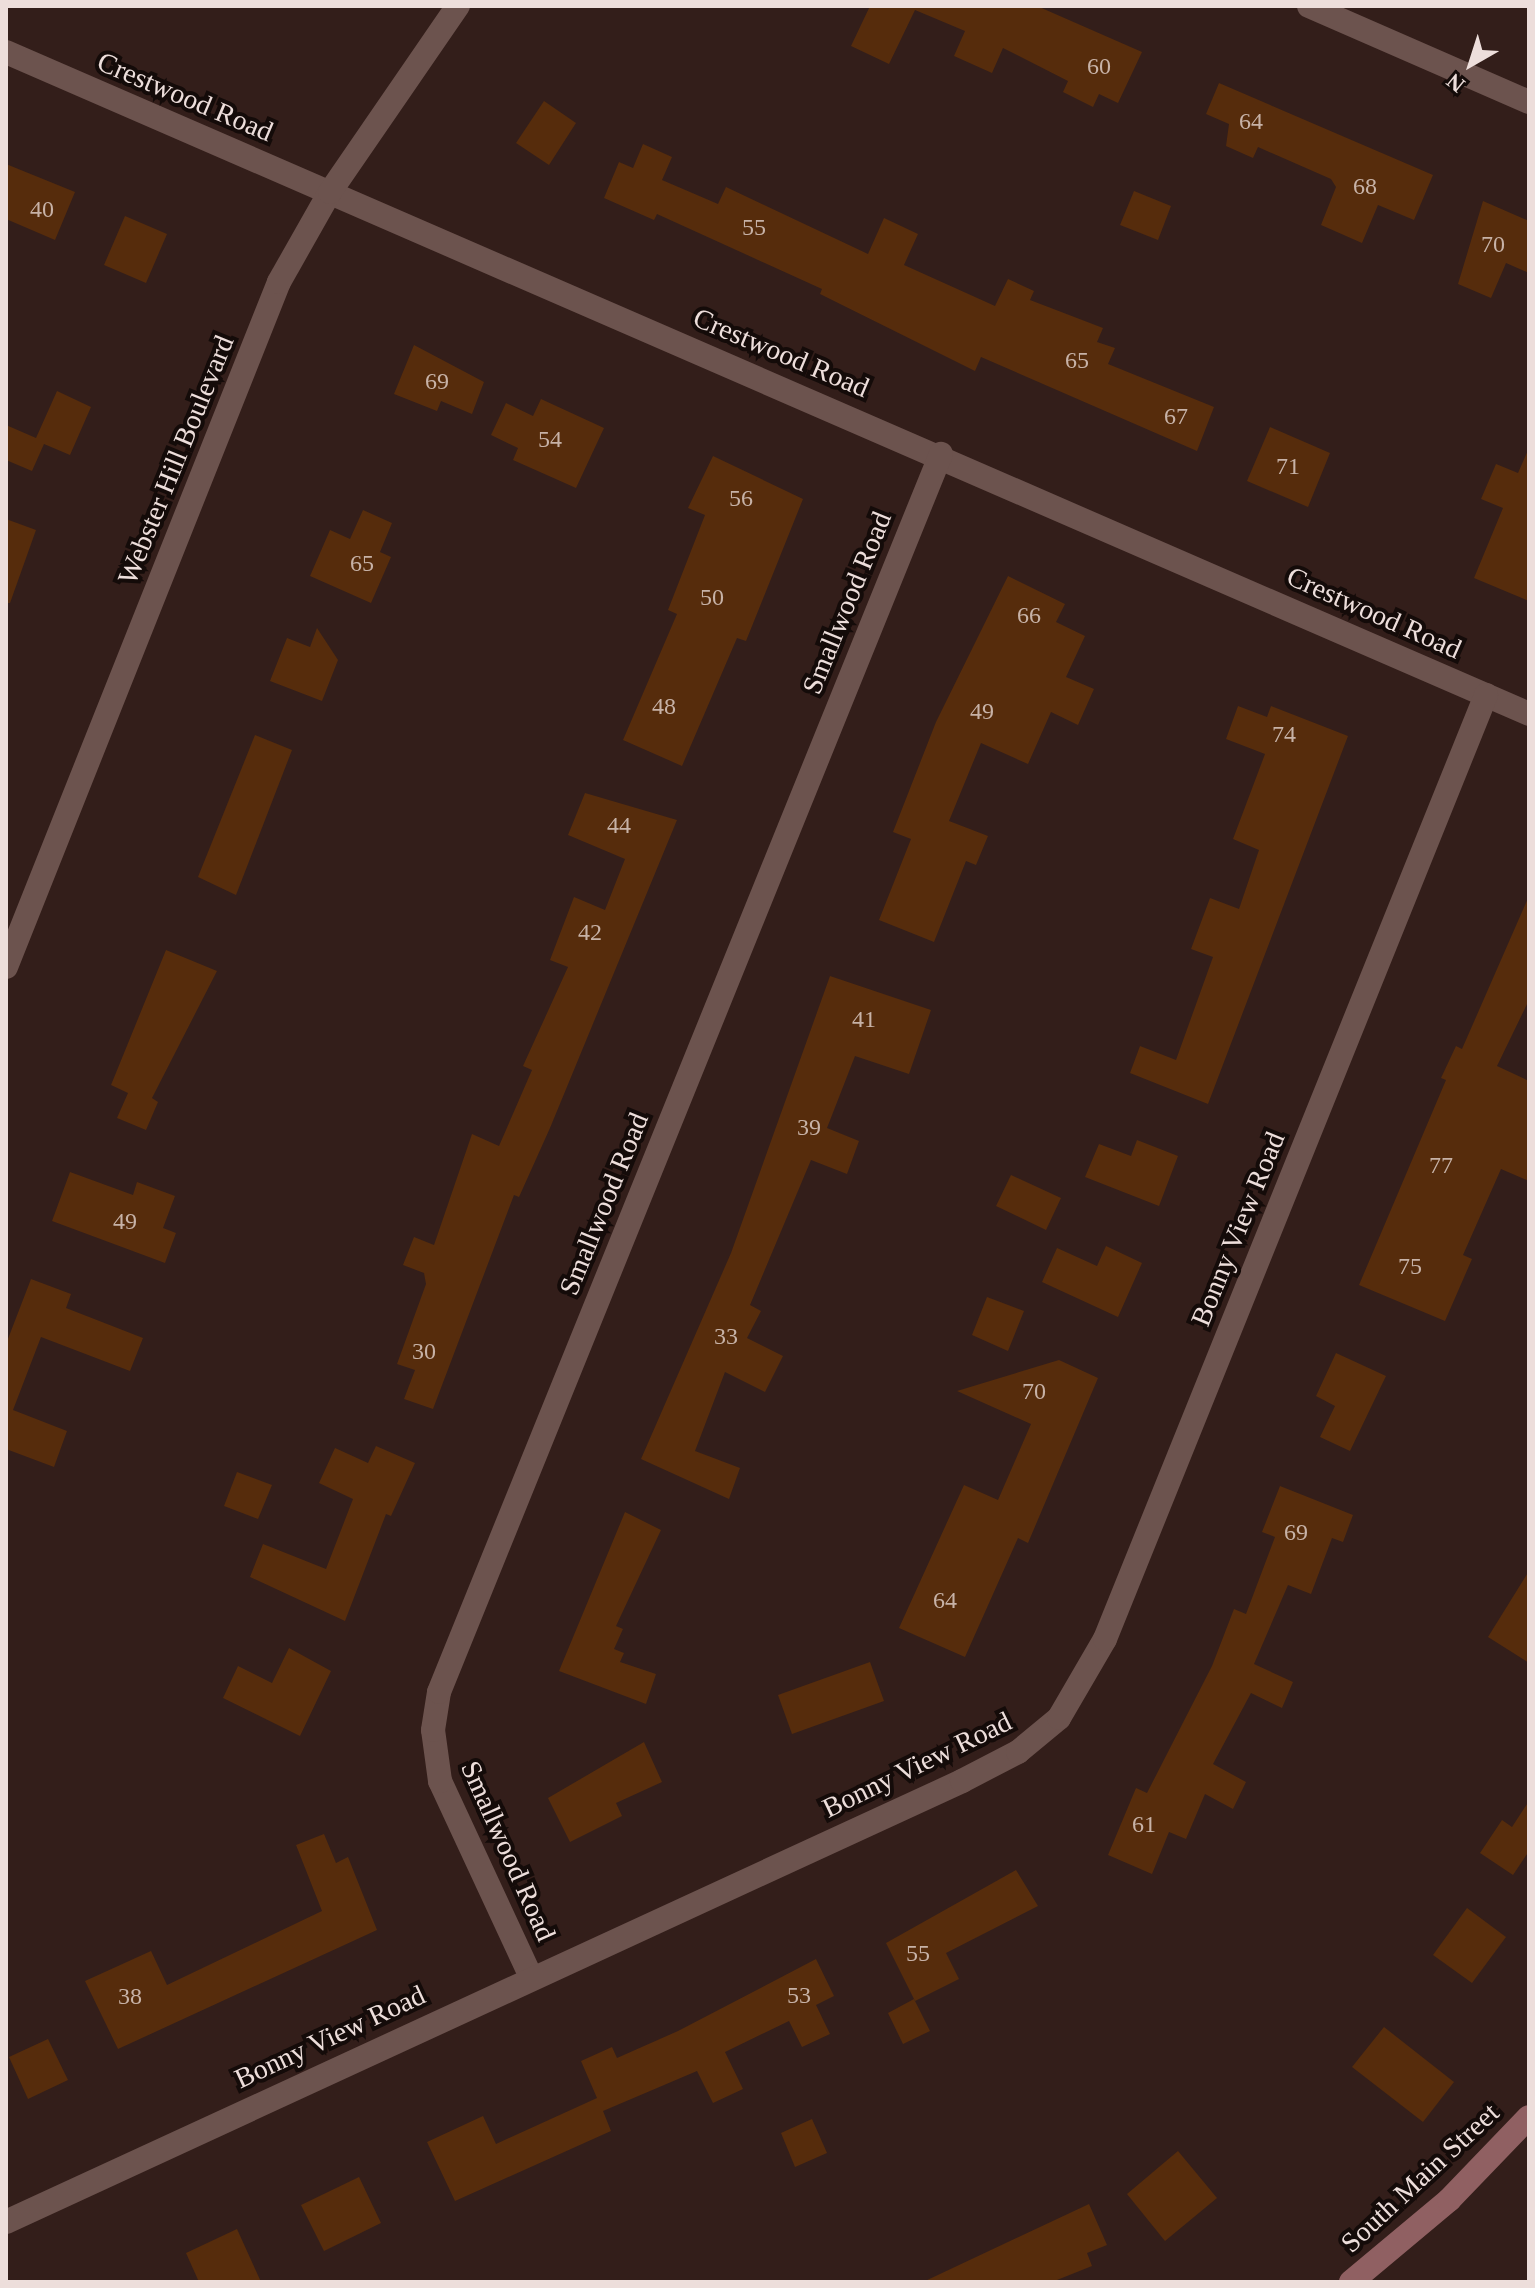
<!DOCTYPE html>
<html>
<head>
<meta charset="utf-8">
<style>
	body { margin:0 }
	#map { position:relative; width:1535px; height:2288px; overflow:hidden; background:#331e1a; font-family:"Times New Roman",serif }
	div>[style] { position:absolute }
	.building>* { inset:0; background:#562c0c }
	.minor>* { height:24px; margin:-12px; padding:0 12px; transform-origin:12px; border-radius:12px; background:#6c534e }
	.tertiary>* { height:24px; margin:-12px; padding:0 12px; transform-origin:12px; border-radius:12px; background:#6c534e }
	.secondary>* { height:24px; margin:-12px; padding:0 12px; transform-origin:12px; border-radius:12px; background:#906062 }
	span { translate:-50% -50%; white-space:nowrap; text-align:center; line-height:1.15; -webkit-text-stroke:8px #140b09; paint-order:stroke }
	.number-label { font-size:24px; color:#c7b2a7 }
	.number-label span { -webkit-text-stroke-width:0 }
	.street-label { font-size:28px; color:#eddedb }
	.frame { position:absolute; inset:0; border:8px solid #eddedb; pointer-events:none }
	.north { position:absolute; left:1431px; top:24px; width:80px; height:80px; -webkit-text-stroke:6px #140b09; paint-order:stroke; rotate:219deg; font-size:22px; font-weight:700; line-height:32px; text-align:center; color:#eddedb }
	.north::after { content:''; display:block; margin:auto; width:28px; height:36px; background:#eddedb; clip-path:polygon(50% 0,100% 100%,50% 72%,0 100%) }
</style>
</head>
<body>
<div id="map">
	<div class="building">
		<i style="clip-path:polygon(870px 6px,1037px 6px,1142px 52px,1118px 103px,1099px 94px,1093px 107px,1063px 92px,1068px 81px,1003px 48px,992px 73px,954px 56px,965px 31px,915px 10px,889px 64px,851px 46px)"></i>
		<i style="clip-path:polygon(1219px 83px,1433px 175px,1414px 220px,1378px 205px,1362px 243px,1321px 225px,1336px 187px,1331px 179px,1258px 147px,1253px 158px,1226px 146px,1229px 124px,1206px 114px)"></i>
		<i style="clip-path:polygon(544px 101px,576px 123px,549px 165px,516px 143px)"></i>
		<i style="clip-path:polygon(643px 144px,672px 157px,662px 180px,718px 204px,726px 187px,868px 254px,884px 218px,918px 234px,904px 265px,995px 306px,1008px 279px,1034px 291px,1030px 300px,1103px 328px,1097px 342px,1115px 348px,1108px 364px,1214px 407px,1197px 451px,981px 357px,975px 371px,820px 294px,822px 289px,657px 214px,654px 220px,604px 198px,619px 162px,633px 168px)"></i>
		<i style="clip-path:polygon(6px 164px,75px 192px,55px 240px,6px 219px)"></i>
		<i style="clip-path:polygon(1134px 191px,1171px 206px,1158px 240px,1120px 225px)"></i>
		<i style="clip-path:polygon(1483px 201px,1529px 221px,1529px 273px,1506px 263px,1491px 298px,1458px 284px)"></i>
		<i style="clip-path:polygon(125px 216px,167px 234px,146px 283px,104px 265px)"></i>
		<i style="clip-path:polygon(414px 345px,484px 382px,472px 414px,441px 401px,437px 411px,394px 394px)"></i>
		<i style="clip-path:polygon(57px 391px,91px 407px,70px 455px,44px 444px,32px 471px,6px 460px,6px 425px,36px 438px)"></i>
		<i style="clip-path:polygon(541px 399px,604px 428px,576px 488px,513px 460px,518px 448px,491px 435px,506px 403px,533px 416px)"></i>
		<i style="clip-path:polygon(1270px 427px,1330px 453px,1308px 507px,1247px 481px)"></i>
		<i style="clip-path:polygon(1529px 448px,1529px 601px,1474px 578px,1503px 508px,1481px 499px,1496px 464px,1518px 473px)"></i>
		<i style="clip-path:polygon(713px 456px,803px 499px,746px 641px,737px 638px,682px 766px,623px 740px,677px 614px,668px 610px,705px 515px,688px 508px)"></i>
		<i style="clip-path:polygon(363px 510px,392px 523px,380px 552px,391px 557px,371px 603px,310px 576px,330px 530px,350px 539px)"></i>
		<i style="clip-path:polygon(6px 519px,36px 530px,10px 603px,6px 603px)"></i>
		<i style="clip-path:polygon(1008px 576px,1065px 604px,1056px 622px,1085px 636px,1066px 677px,1094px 689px,1078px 725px,1051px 712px,1028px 764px,981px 743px,949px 821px,988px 836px,976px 865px,966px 861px,934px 942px,879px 920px,911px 839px,893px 832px,936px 722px)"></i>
		<i style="clip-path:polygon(317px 628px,338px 660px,322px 701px,270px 681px,287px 638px,310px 647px)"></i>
		<i style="clip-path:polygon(1238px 706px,1267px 717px,1271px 706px,1348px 736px,1208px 1104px,1130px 1073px,1140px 1046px,1176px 1060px,1213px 957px,1191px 949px,1210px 898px,1239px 909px,1259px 850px,1233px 839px,1265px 754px,1226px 739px)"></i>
		<i style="clip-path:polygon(255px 735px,292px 750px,236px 895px,198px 877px)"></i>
		<i style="clip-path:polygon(585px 793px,677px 820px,550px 1128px,519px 1197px,514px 1195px,433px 1409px,404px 1399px,415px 1370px,397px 1364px,426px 1284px,424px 1273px,403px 1265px,414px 1237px,434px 1245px,472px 1134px,499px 1146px,532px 1070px,523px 1066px,568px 967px,550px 960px,574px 897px,605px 910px,625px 859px,568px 835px)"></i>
		<i style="clip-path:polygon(1529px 896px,1529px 1000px,1497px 1066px,1529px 1081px,1529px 1181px,1501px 1169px,1463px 1255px,1472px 1259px,1445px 1321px,1359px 1285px,1446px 1080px,1441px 1078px,1456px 1046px,1462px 1049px)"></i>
		<i style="clip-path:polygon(166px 950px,217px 971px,152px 1098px,158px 1102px,146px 1130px,117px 1118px,128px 1093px,111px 1085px)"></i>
		<i style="clip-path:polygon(830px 976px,931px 1010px,909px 1074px,855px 1056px,827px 1128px,859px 1141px,847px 1174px,811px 1160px,750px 1305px,761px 1311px,747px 1338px,783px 1356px,765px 1392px,725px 1372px,695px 1451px,740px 1468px,729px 1499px,641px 1459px,731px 1253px)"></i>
		<i style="clip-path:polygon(1137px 1140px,1178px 1156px,1159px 1206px,1085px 1177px,1099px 1144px,1131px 1156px)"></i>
		<i style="clip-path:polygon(70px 1172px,133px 1195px,137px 1182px,175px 1196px,163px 1228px,176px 1233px,165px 1263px,52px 1221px)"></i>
		<i style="clip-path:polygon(1011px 1175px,1061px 1198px,1046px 1230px,996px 1206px)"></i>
		<i style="clip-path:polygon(1106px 1246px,1142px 1263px,1118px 1317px,1042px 1282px,1057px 1248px,1097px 1266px)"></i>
		<i style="clip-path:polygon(31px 1279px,71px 1294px,66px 1308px,143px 1338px,130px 1371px,41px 1337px,13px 1410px,67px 1431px,54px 1467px,6px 1449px,6px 1344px)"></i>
		<i style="clip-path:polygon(987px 1297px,1024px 1311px,1008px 1351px,972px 1335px)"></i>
		<i style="clip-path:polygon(1336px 1353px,1386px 1376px,1350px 1451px,1320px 1437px,1335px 1406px,1316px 1396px)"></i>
		<i style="clip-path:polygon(1059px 1360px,1098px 1378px,1028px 1543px,1018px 1538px,965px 1657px,899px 1628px,964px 1485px,998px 1500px,1031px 1424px,957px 1391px)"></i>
		<i style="clip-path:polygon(376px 1446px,415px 1463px,391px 1516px,386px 1514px,345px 1621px,250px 1577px,263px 1544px,326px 1569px,353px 1499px,319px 1483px,335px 1448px,368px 1463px)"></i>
		<i style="clip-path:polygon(237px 1472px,272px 1485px,258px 1519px,224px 1506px)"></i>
		<i style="clip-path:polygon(1280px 1486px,1353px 1515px,1343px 1542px,1332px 1538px,1311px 1594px,1288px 1585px,1254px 1664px,1293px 1682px,1282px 1708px,1251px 1693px,1213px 1764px,1246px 1782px,1233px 1809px,1205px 1794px,1186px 1839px,1169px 1832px,1152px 1874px,1108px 1855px,1136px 1788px,1147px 1793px,1212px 1666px,1234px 1609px,1246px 1614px,1275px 1537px,1262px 1532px)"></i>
		<i style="clip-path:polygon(625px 1512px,661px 1530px,616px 1626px,623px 1629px,614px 1649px,624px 1653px,620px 1662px,656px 1674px,646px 1704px,559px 1671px)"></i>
		<i style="clip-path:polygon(1529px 1571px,1529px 1663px,1488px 1637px)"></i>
		<i style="clip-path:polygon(289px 1648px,331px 1671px,300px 1736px,223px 1698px,238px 1666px,272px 1683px)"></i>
		<i style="clip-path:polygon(870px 1662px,884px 1701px,792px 1734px,778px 1695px)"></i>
		<i style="clip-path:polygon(644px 1742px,662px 1782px,616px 1803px,622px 1816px,570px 1842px,548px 1798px)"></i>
		<i style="clip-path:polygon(1529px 1801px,1529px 1851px,1513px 1875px,1480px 1853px,1502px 1820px,1512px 1827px)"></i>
		<i style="clip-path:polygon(324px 1834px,336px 1863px,348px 1857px,377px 1930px,118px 2049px,85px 1981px,151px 1951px,167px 1985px,322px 1911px,296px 1845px)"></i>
		<i style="clip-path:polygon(1016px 1870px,1038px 1906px,946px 1953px,959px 1979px,915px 2001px,886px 1943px)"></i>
		<i style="clip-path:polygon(1467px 1908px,1506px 1937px,1472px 1983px,1433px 1955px)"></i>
		<i style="clip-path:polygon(816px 1959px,834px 1996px,816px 2005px,830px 2034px,802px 2047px,789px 2021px,725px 2052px,743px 2089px,713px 2103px,697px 2071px,603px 2111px,611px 2131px,455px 2201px,427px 2142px,483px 2116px,496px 2144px,597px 2098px,581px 2061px,612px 2047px,617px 2058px,678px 2031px)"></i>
		<i style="clip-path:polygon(914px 1999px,930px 2031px,903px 2044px,888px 2013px)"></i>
		<i style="clip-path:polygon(1384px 2027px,1454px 2082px,1423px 2122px,1352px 2067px)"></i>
		<i style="clip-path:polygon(48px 2039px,68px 2080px,28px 2099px,9px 2057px)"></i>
		<i style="clip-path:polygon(812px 2119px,827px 2153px,795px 2167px,781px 2133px)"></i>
		<i style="clip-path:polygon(1178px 2151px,1217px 2198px,1165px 2241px,1127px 2194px)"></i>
		<i style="clip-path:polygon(359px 2177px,381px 2223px,324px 2251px,301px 2205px)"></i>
		<i style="clip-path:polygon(1089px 2204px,1107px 2245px,1087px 2253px,1092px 2266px,1052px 2282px,923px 2282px)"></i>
		<i style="clip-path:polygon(237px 2229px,261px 2282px,199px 2282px,186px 2253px)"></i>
	</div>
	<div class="minor">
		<i style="left:1309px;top:6px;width:240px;rotate:23.6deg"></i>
		<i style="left:6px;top:52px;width:1661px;rotate:23.49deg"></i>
		<i style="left:531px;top:1977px;width:216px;rotate:-114.9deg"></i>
		<i style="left:440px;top:1781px;width:51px;rotate:-97.8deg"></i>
		<i style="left:433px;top:1730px;width:38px;rotate:-81deg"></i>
		<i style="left:439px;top:1692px;width:1336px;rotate:-67.93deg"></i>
		<i style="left:6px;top:2222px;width:1053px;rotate:-24.76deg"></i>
		<i style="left:962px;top:1781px;width:63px;rotate:-27.4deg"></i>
		<i style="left:1018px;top:1752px;width:53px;rotate:-39.7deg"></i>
		<i style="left:1059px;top:1718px;width:91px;rotate:-59.8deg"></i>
		<i style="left:1105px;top:1639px;width:1018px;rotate:-68.02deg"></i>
	</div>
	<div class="tertiary">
		<i style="left:6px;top:967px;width:737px;rotate:-68.27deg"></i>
		<i style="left:279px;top:282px;width:103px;rotate:-60.5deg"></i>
		<i style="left:330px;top:192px;width:226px;rotate:-55.5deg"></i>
	</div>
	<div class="secondary">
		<i style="left:1351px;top:2282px;width:128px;rotate:-39.9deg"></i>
		<i style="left:1449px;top:2200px;width:115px;rotate:-46.1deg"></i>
	</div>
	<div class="number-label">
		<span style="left:1099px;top:67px">60</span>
		<span style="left:1251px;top:122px">64</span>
		<span style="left:1365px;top:187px">68</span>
		<span style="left:42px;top:210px">40</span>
		<span style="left:754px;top:228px">55</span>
		<span style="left:1493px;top:245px">70</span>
		<span style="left:1077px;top:361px">65</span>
		<span style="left:437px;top:382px">69</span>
		<span style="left:1176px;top:417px">67</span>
		<span style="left:550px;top:440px">54</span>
		<span style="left:1288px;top:467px">71</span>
		<span style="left:741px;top:499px">56</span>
		<span style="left:362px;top:564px">65</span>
		<span style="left:712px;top:598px">50</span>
		<span style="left:1029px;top:616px">66</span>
		<span style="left:664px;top:707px">48</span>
		<span style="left:982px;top:712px">49</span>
		<span style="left:1284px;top:735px">74</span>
		<span style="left:619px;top:826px">44</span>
		<span style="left:590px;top:933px">42</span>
		<span style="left:864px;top:1020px">41</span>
		<span style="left:809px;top:1128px">39</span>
		<span style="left:1441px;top:1166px">77</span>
		<span style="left:125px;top:1222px">49</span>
		<span style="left:1410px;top:1267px">75</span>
		<span style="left:726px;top:1337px">33</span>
		<span style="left:424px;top:1352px">30</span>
		<span style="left:1034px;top:1392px">70</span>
		<span style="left:1296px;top:1533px">69</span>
		<span style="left:945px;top:1601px">64</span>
		<span style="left:1144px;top:1825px">61</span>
		<span style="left:918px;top:1954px">55</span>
		<span style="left:799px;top:1996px">53</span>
		<span style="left:130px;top:1997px">38</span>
	</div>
	<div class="street-label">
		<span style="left:185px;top:97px;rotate:23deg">Crestwood Road</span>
		<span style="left:781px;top:353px;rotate:23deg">Crestwood Road</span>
		<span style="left:176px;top:460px;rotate:-68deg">Webster Hill Boulevard</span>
		<span style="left:847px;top:603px;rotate:-68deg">Smallwood Road</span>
		<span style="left:1374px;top:613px;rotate:24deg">Crestwood Road</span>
		<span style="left:604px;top:1204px;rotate:-68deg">Smallwood Road</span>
		<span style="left:1238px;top:1229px;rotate:-68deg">Bonny View Road</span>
		<span style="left:917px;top:1765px;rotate:-26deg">Bonny View Road</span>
		<span style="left:508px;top:1851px;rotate:66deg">Smallwood Road</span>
		<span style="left:330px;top:2037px;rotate:-25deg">Bonny View Road</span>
		<span style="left:1420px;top:2178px;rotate:-43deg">South Main Street</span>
	</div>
	<div class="frame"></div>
	<div class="north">N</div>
</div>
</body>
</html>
